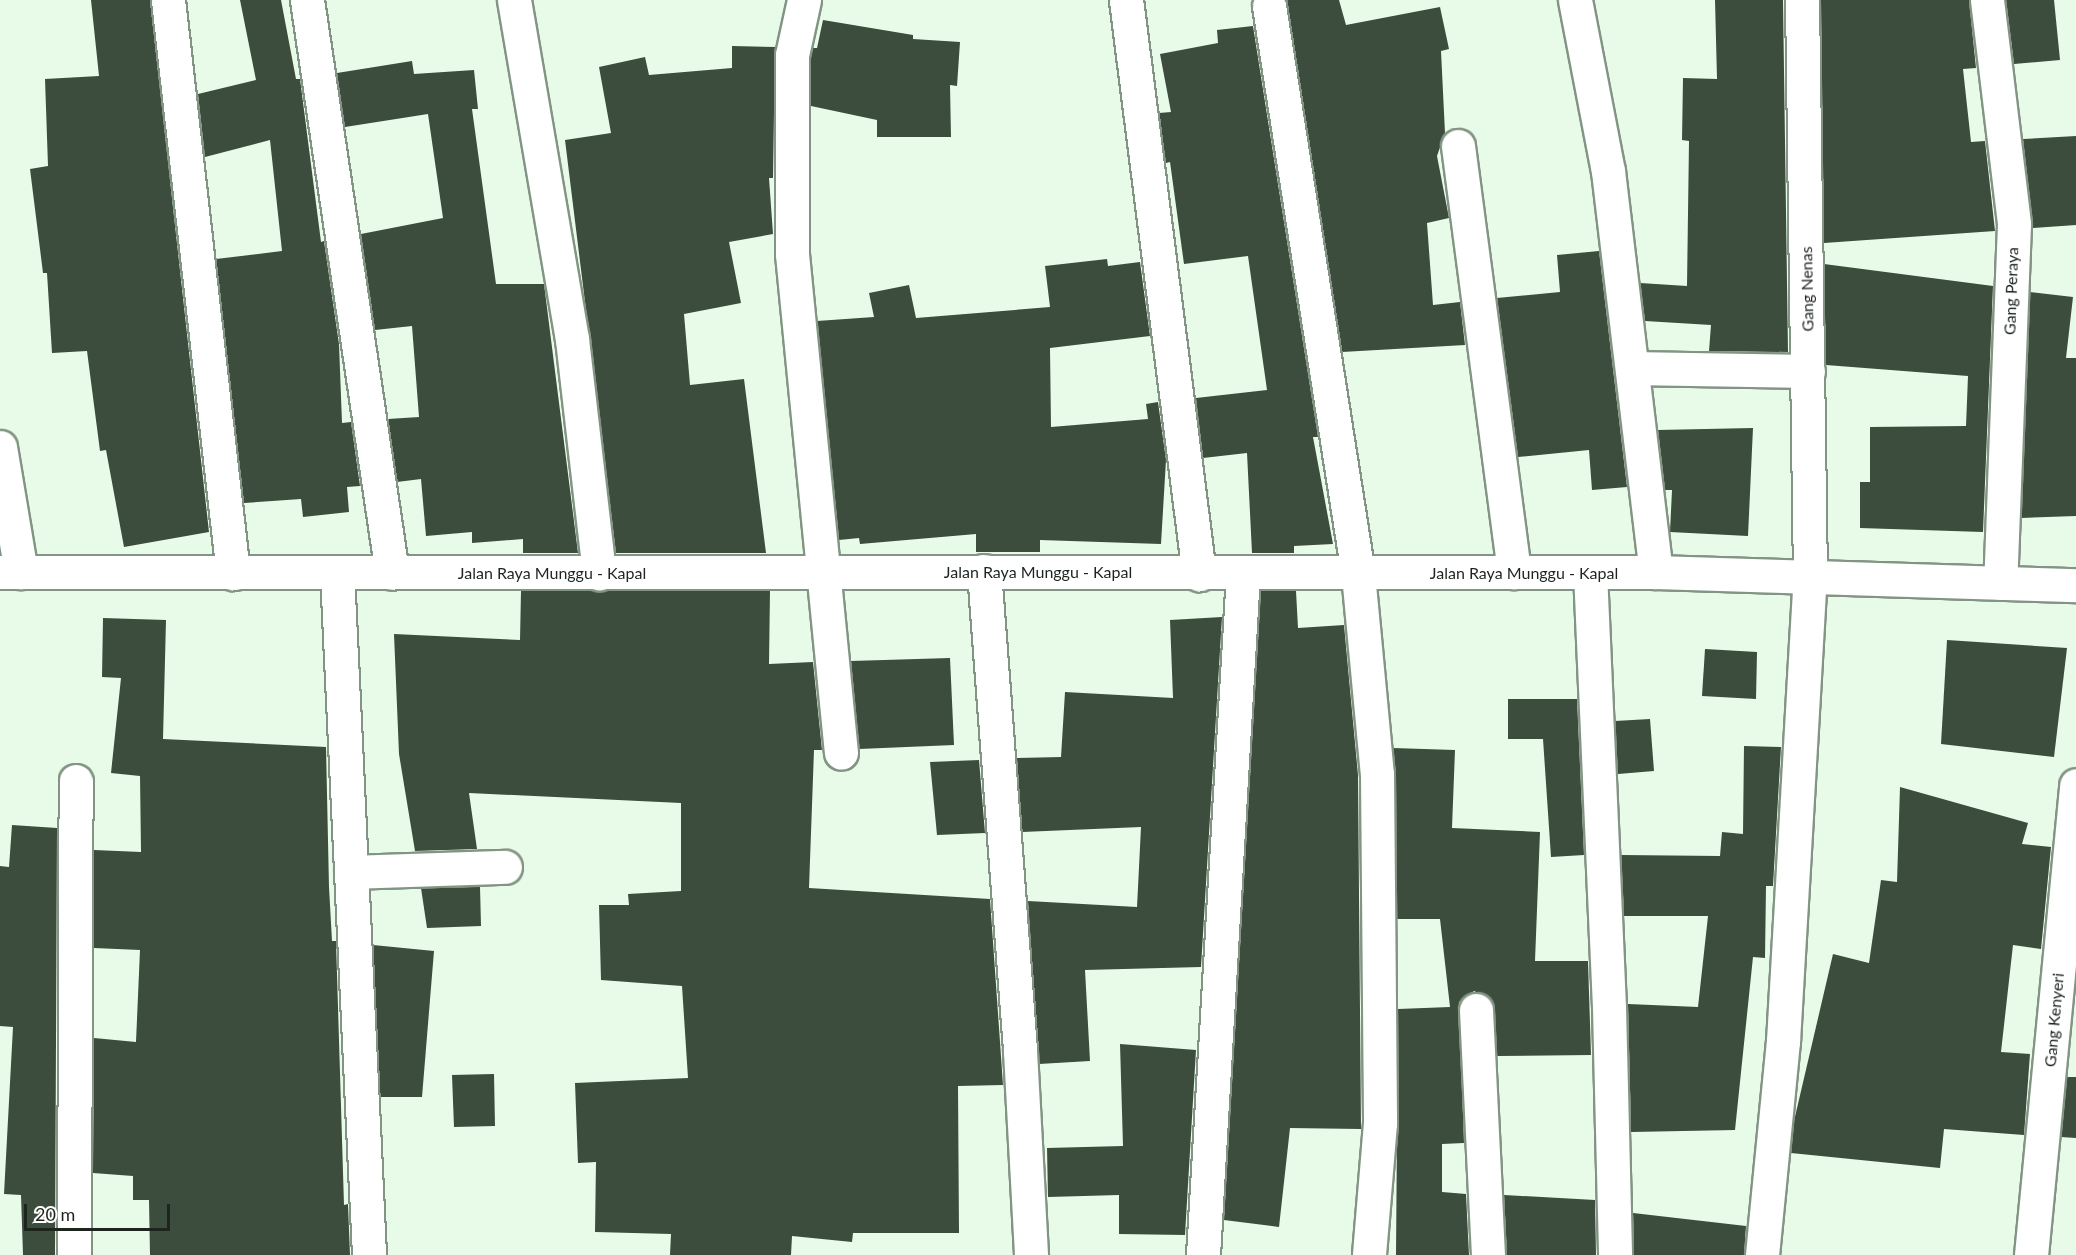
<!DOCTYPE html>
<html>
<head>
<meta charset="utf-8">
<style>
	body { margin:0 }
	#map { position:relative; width:2076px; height:1255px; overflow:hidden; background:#e7fbe8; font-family:Lato,sans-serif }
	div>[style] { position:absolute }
	.building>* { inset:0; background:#3c4c3d }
	.roads { filter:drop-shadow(2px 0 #829483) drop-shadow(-2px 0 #829483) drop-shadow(0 2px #829483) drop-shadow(0 -2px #829483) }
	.minor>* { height:33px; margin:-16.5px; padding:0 16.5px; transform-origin:16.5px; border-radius:16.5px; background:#fff }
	span { translate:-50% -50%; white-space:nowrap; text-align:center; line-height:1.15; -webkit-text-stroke:6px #fff; paint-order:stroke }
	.street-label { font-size:16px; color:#1d251e }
	.scale { position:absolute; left:24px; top:1204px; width:146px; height:27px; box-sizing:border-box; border:3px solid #1d251e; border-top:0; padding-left:8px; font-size:18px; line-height:21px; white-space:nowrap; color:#1d251e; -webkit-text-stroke:4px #fff; paint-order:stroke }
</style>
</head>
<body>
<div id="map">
	<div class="building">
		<i style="clip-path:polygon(91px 0,150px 0,209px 532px,124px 547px,106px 450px,100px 451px,87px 351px,52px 353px,47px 273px,43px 273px,30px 169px,48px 166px,45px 79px,99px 76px)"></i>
		<i style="clip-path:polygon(240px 0,281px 0,296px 79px,300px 79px,321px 242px,324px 241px,339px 344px,342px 423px,351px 422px,360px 486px,347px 487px,349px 512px,303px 517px,301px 499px,244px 503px,216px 259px,282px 251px,270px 140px,205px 157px,198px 94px,256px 80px)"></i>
		<i style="clip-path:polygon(1286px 0,1339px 0,1346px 25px,1440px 7px,1449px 49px,1441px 51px,1445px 133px,1437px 156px,1449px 218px,1427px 223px,1433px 305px,1460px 302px,1465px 345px,1342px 352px)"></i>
		<i style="clip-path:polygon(1715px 0,1783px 0,1788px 352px,1709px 351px,1711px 325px,1645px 321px,1640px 283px,1687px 286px,1689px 141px,1682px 140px,1683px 78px,1717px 79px)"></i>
		<i style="clip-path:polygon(1821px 0,1969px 0,1976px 68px,1963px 69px,1971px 142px,1985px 141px,1995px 231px,1824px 243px)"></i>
		<i style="clip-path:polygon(2006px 0,2054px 0,2060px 60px,2014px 64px)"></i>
		<i style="clip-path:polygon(823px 20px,913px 35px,913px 39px,960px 42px,957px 86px,950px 85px,951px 137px,877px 137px,877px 120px,811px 106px,811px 57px,813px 48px,817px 48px)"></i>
		<i style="clip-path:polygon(1253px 26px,1318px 437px,1313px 437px,1333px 544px,1294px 546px,1294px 553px,1252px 553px,1247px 453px,1203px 458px,1196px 398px,1267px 390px,1248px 256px,1184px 264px,1170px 162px,1166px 163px,1159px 113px,1171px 112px,1160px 54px,1218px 43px,1217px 30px)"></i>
		<i style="clip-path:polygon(732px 46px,775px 47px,773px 178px,769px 178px,773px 234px,729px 242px,741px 303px,684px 314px,690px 385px,744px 379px,766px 553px,616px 553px,565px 140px,611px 133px,599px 67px,645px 57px,649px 75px,732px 68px)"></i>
		<i style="clip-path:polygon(412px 61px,414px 74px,474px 70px,478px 109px,472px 109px,496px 284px,544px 284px,578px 553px,523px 553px,523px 539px,472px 543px,472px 532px,426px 536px,421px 479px,397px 482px,388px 419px,419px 417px,412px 326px,375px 330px,361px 234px,443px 218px,428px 114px,345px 127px,337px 73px)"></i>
		<i style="clip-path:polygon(2076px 136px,2076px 225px,2033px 228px,2023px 139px)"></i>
		<i style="clip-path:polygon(1599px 251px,1627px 487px,1592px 490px,1589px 450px,1518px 457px,1497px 298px,1560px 292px,1557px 255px)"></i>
		<i style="clip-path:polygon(1107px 259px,1108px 266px,1140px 262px,1150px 336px,1050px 348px,1051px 427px,1148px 419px,1146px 404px,1158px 402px,1166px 460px,1161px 544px,1040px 540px,1040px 552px,976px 552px,976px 534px,860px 544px,859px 538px,839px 540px,817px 321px,874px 317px,869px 293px,909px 285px,916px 318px,1050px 307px,1045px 266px)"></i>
		<i style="clip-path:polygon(1824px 264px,1993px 286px,1983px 532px,1860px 528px,1860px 482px,1870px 482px,1870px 427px,1966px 426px,1968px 376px,1826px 365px)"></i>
		<i style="clip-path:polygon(2030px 292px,2073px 297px,2066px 358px,2076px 358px,2076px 516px,2021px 518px)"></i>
		<i style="clip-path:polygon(1753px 428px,1748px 536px,1670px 532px,1672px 490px,1665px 490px,1658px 430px)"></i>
		<i style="clip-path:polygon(521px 591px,770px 591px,769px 664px,813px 662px,822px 750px,814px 750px,809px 888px,990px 899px,1003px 1085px,958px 1086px,959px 1233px,853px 1233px,852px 1242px,792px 1236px,791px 1255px,670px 1255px,671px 1234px,595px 1232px,596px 1162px,578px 1163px,575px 1083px,688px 1078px,682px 986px,601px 980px,599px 905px,629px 905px,628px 894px,681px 891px,681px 803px,469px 793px,477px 849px,415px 851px,399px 754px,394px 634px,520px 640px)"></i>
		<i style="clip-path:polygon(1261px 591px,1296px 591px,1298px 628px,1344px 625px,1358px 775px,1361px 1129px,1290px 1128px,1279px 1227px,1224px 1220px)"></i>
		<i style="clip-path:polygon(1222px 617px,1201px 967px,1085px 970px,1090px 1061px,1039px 1064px,1028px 901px,1137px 907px,1141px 827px,1022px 832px,1017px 758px,1061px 757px,1065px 692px,1173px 698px,1170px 620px)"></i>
		<i style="clip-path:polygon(103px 618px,166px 620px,163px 739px,326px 747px,329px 887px,332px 941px,336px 941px,344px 1205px,348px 1204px,350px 1255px,150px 1255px,149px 1200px,133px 1200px,133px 1176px,93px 1173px,94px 1038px,136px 1042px,140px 950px,94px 948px,94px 850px,141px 852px,140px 776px,111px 773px,121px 678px,102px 677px)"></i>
		<i style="clip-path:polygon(1947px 640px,2067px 648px,2054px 757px,1941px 744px)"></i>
		<i style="clip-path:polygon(1705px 649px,1757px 652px,1756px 699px,1702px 696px)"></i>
		<i style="clip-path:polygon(950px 658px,954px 745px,859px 749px,851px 661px)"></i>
		<i style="clip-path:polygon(1508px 699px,1577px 699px,1584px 855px,1551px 857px,1543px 739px,1508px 739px)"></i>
		<i style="clip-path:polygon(1650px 719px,1654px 771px,1618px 774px,1615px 721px)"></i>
		<i style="clip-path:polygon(1744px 746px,1781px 747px,1773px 886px,1766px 886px,1765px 958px,1753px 957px,1735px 1130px,1631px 1132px,1628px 1004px,1698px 1007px,1708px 916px,1624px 916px,1621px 855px,1720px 856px,1722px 832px,1743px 834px)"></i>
		<i style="clip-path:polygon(1393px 748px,1455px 750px,1452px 828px,1540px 832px,1535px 961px,1588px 961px,1591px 1055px,1497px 1056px,1491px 999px,1474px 991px,1459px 1002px,1464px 1143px,1442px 1144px,1442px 1192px,1466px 1194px,1469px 1255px,1396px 1255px,1398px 1009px,1450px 1007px,1440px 919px,1397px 919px)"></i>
		<i style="clip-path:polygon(979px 760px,985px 833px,937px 835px,930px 762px)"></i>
		<i style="clip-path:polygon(1900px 787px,2028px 823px,2022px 844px,2051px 847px,2041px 949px,2013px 945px,2001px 1052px,2030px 1054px,2024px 1135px,1944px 1129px,1940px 1168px,1791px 1153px,1794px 1121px,1833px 954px,1869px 963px,1881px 880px,1897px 882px)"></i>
		<i style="clip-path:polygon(12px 825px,57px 828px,55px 1255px,23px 1255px,21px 1195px,4px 1194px,13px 1027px,0 1026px,0 866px,9px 867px)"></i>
		<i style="clip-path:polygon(480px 887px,481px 926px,427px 928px,421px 888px)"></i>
		<i style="clip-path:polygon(373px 945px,434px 951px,422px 1097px,380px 1097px)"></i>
		<i style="clip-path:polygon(1120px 1044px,1196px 1050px,1185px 1235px,1119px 1234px,1119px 1195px,1048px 1197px,1047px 1148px,1123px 1146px)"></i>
		<i style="clip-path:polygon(494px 1074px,495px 1126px,454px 1127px,452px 1075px)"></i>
		<i style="clip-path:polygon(2067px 1077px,2076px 1077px,2076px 1138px,2061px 1137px)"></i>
		<i style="clip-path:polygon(1504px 1195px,1595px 1200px,1596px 1255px,1507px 1255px)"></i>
		<i style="clip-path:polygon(1633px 1213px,1746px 1226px,1744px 1255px,1634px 1255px)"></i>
	</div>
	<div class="roads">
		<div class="minor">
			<i style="left:168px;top:0;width:577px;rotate:83.53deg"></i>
			<i style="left:307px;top:0;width:579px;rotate:81.56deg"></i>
			<i style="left:514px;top:0;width:344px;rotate:80.3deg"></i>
			<i style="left:572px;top:339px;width:236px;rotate:83.4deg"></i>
			<i style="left:804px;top:0;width:56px;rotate:102.3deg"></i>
			<i style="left:792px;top:55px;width:199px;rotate:90deg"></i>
			<i style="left:792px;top:254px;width:501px;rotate:84.39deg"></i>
			<i style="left:1126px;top:0;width:579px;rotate:82.75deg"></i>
			<i style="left:1575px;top:0;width:174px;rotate:79.1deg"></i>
			<i style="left:1608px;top:171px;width:404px;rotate:83.2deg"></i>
			<i style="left:1987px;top:0;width:226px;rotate:83.1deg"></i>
			<i style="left:2014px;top:224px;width:359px;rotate:92.2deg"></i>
			<i style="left:1269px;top:6px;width:575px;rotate:81.09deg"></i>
			<i style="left:1358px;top:574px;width:201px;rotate:84.6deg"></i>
			<i style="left:1377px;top:774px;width:349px;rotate:89.5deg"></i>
			<i style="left:1380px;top:1123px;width:132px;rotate:94.8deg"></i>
			<i style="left:1458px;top:146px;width:430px;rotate:82.5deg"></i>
			<i style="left:1632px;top:368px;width:176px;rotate:1deg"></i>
			<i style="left:0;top:447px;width:127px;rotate:80.5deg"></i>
			<i style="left:984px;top:571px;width:481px;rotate:85.7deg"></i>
			<i style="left:1020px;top:1051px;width:204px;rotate:86.9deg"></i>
			<i style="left:0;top:572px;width:1656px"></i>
			<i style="left:1656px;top:572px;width:420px;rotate:1.8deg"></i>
			<i style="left:1590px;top:572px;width:435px;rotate:87.5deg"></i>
			<i style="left:1609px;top:1007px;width:248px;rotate:88.6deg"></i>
			<i style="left:337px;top:573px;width:683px;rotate:87.31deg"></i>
			<i style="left:351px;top:872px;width:154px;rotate:-1.9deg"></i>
			<i style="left:1476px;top:1010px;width:245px;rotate:87.2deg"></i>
			<i style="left:74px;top:1255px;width:474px;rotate:-89.8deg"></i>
			<i style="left:1203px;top:1255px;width:683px;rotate:-86.64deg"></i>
			<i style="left:1762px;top:1255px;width:215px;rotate:-84.4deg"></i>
			<i style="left:1783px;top:1041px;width:464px;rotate:-86.7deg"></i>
			<i style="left:1810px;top:578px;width:578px;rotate:-90.79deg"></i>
			<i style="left:2031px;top:1255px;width:472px;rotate:-84.5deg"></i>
		</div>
	</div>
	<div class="street-label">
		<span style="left:1807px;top:289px;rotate:-91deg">Gang Nenas</span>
		<span style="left:2011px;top:291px;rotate:-88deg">Gang Peraya</span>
		<span style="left:1038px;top:572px">Jalan Raya Munggu - Kapal</span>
		<span style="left:552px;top:573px">Jalan Raya Munggu - Kapal</span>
		<span style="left:1524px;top:573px">Jalan Raya Munggu - Kapal</span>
		<span style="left:2054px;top:1020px;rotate:-85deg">Gang Kenyeri</span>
	</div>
	<div class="scale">20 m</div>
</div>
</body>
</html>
